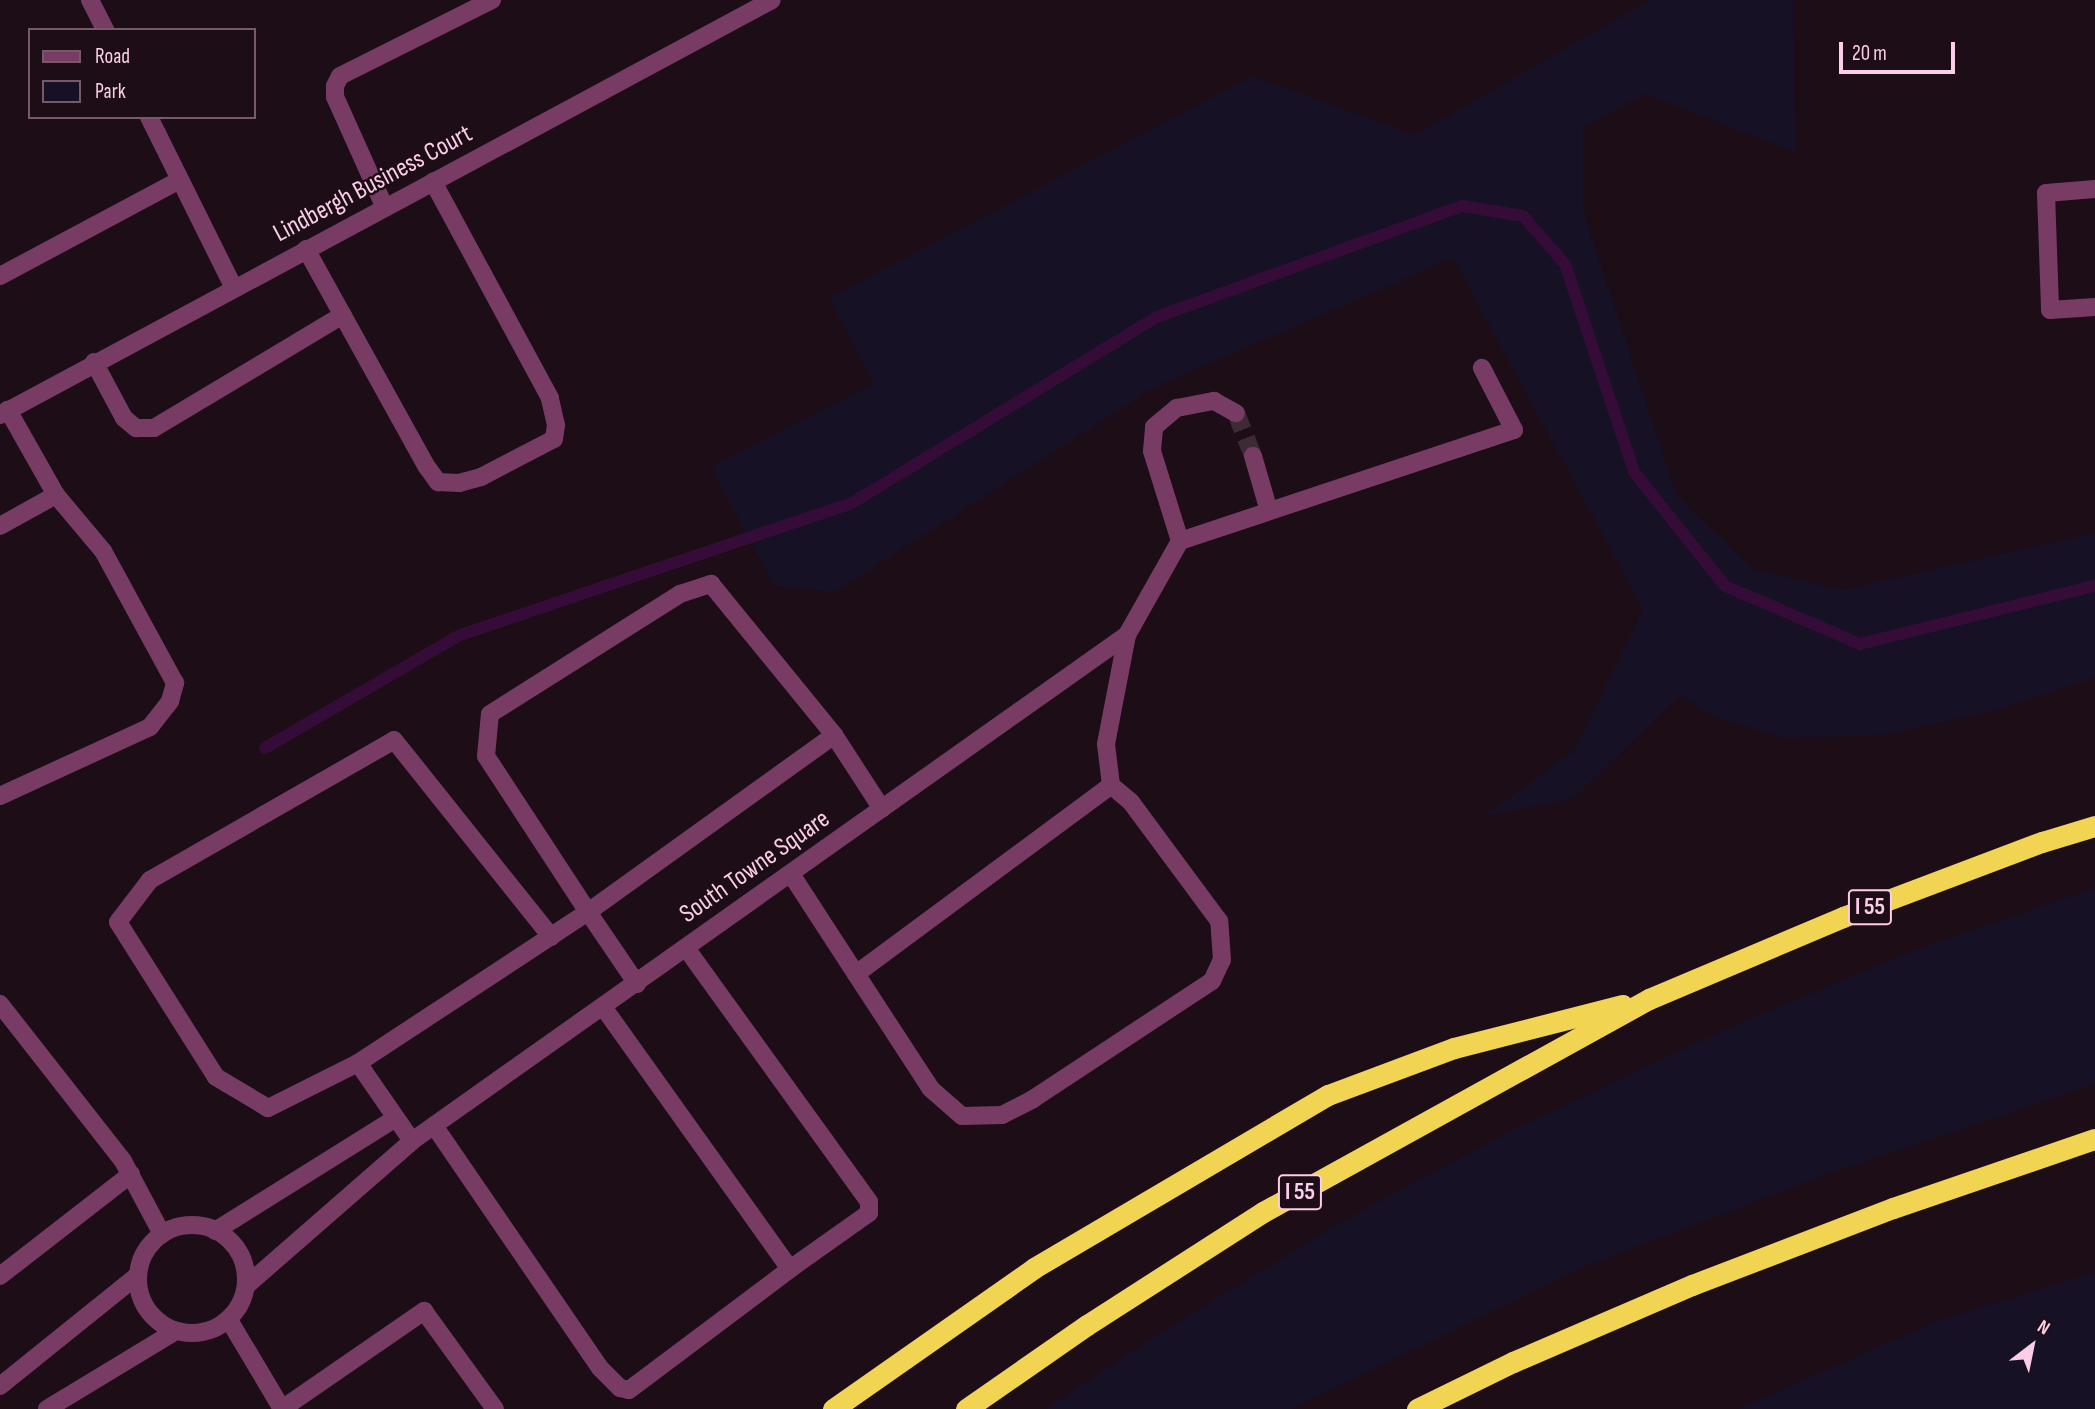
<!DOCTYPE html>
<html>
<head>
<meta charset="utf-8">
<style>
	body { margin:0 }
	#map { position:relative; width:2095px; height:1409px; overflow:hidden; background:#1d0d16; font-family:"Sofia Sans Condensed",sans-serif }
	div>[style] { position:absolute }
	.green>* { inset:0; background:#171126 }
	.stream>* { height:12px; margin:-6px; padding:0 6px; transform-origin:6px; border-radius:6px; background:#340c37 }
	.minor-tunnel>* { height:18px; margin-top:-9px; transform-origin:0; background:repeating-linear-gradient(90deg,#3e2a36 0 18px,transparent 0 27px) }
	.minor>* { height:18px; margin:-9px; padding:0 9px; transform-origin:9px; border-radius:9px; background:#783c64 }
	.minor>.ring { margin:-9px; padding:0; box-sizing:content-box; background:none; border:18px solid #783c64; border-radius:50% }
	.highway>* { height:21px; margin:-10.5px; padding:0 10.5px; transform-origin:10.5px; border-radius:10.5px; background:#f1d452 }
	span { translate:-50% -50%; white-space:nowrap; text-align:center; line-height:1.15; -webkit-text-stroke:5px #1d0d16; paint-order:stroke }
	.shield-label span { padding:2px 5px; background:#1d0d16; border:2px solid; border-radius:5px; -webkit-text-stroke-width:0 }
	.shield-label { font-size:24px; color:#fbcde8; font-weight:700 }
	.street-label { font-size:26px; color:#fbcde8 }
	.legend { position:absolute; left:28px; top:28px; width:228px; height:91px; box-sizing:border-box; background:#1d0d16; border:2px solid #765a6a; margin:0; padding:9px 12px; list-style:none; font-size:21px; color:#fbcde8 }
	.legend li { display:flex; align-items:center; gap:14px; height:35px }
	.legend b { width:35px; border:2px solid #765a6a }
	.north { position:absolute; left:1997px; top:1311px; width:70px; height:70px; -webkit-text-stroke:5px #1d0d16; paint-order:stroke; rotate:32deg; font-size:19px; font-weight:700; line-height:28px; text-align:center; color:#fbcde8 }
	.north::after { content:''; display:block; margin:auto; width:24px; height:32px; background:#fbcde8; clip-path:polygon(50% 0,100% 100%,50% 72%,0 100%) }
	.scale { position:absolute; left:1839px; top:42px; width:116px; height:32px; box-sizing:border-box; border:4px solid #fbcde8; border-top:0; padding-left:9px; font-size:21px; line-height:24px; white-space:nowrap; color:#fbcde8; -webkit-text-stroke:5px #1d0d16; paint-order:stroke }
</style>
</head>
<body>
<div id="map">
	<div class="green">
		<i style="clip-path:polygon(1650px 0,1793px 0,1795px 152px,1645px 94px,1583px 128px,1583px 211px,1677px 496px,1752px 569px,1842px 590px,2095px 533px,2095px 678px,2001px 709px,1885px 735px,1784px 738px,1717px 718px,1680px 695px,1574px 798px,1483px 817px,1574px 751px,1643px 609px,1453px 258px,1155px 387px,835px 592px,774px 586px,711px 467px,874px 384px,829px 298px,1253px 76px,1415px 135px)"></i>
		<i style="clip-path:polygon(2095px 888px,2095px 1084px,1844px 1168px,1581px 1268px,1292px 1409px,1046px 1409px,1146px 1342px,1346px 1219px,1509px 1132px,1730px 1027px,1920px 948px)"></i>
		<i style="clip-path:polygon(2095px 1272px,2095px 1409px,1738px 1409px,1935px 1322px)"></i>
	</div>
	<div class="stream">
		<i style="left:265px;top:748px;width:225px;rotate:-30.1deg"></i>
		<i style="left:460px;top:635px;width:414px;rotate:-18.6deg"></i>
		<i style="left:852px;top:503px;width:357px;rotate:-31.4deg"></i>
		<i style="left:1157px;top:317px;width:325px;rotate:-20deg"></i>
		<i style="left:1462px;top:206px;width:62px;rotate:9.3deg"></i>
		<i style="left:1523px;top:216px;width:64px;rotate:48.8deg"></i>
		<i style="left:1565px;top:264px;width:219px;rotate:71.6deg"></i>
		<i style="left:1634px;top:472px;width:146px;rotate:51.4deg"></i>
		<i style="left:1725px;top:586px;width:147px;rotate:23.2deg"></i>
		<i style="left:1860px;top:644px;width:242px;rotate:-13.9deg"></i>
	</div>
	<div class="minor-tunnel">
		<i style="left:1236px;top:413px;width:46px;rotate:68.4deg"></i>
	</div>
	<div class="minor">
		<i style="left:90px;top:0;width:34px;rotate:63deg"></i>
		<i style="left:149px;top:117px;width:191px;rotate:63.6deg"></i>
		<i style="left:2095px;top:189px;width:49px;rotate:175.3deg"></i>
		<i style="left:2046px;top:193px;width:117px;rotate:88deg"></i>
		<i style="left:2050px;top:310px;width:45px;rotate:-3.8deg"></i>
		<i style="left:385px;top:208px;width:122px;rotate:-114.2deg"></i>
		<i style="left:335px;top:97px;width:11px;rotate:-90deg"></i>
		<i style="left:335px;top:86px;width:11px;rotate:-63deg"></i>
		<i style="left:340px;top:76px;width:170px;rotate:-26.6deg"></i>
		<i style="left:306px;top:249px;width:249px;rotate:61deg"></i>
		<i style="left:427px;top:467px;width:19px;rotate:54deg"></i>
		<i style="left:438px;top:482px;width:21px;rotate:3deg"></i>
		<i style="left:459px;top:483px;width:23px;rotate:-15deg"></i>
		<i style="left:481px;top:477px;width:82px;rotate:-27.5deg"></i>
		<i style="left:554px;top:439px;width:14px;rotate:-82deg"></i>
		<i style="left:556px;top:425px;width:28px;rotate:-103deg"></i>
		<i style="left:550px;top:398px;width:246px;rotate:-118.4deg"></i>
		<i style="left:0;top:276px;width:204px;rotate:-28.1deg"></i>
		<i style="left:94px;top:362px;width:64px;rotate:61.8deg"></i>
		<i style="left:124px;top:418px;width:16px;rotate:40deg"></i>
		<i style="left:136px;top:428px;width:18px"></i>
		<i style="left:154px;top:428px;width:220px;rotate:-30.9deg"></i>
		<i style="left:0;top:415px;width:876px;rotate:-28.26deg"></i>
		<i style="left:1253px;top:456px;width:57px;rotate:73.8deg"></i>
		<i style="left:0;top:526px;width:64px;rotate:-29deg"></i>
		<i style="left:56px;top:495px;width:98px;rotate:-119.5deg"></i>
		<i style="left:1180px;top:541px;width:94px;rotate:-107.3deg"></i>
		<i style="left:1152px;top:451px;width:24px;rotate:-85deg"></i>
		<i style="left:1154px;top:427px;width:30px;rotate:-40deg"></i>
		<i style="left:1177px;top:408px;width:38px;rotate:-11deg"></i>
		<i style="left:1214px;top:401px;width:25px;rotate:29deg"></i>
		<i style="left:0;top:796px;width:165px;rotate:-24.7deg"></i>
		<i style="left:150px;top:727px;width:33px;rotate:-52deg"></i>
		<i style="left:170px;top:701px;width:19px;rotate:-74deg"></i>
		<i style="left:175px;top:683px;width:150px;rotate:-118.6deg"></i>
		<i style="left:103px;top:551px;width:73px;rotate:-130deg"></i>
		<i style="left:791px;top:874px;width:119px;rotate:57deg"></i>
		<i style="left:856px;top:974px;width:317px;rotate:-36.5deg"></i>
		<i style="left:1111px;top:785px;width:41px;rotate:-97deg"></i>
		<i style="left:1106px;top:744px;width:111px;rotate:-79.1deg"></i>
		<i style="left:1127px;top:635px;width:108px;rotate:-60.6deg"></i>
		<i style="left:1180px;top:541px;width:352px;rotate:-18.4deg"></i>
		<i style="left:1514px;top:430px;width:70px;rotate:-117.3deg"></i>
		<i style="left:686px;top:948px;width:313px;rotate:54.2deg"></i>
		<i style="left:869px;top:1202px;width:11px;rotate:90deg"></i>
		<i style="left:869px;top:1213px;width:97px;rotate:144.7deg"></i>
		<i style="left:856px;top:974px;width:137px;rotate:56.9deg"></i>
		<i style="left:931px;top:1089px;width:41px;rotate:41.1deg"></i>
		<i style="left:962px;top:1116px;width:40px;rotate:-1.4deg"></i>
		<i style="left:1002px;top:1115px;width:35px;rotate:-27deg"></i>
		<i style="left:1033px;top:1099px;width:214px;rotate:-33.4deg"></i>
		<i style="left:1212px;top:981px;width:23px;rotate:-65deg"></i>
		<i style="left:1222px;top:960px;width:39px;rotate:-94deg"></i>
		<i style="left:1219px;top:921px;width:148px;rotate:-126.5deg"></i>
		<i style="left:1131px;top:802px;width:26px;rotate:-140deg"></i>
		<i style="left:637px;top:984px;width:87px;rotate:-124.2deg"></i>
		<i style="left:588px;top:912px;width:303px;rotate:-35.7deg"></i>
		<i style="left:834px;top:735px;width:88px;rotate:57deg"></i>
		<i style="left:0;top:1004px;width:199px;rotate:51.9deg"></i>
		<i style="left:123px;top:1161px;width:83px;rotate:61.9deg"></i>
		<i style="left:358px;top:1063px;width:101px;rotate:153.4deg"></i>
		<i style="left:268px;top:1108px;width:61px;rotate:-149.2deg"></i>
		<i style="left:216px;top:1077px;width:183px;rotate:-122.3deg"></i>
		<i style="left:118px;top:922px;width:53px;rotate:-52.7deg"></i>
		<i style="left:150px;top:880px;width:281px;rotate:-29.8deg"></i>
		<i style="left:394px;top:740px;width:252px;rotate:51.4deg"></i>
		<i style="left:435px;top:1127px;width:293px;rotate:55.6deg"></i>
		<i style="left:601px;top:1369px;width:27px;rotate:45deg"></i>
		<i style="left:620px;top:1388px;width:9px;rotate:13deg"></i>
		<i style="left:629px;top:1390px;width:201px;rotate:-36.9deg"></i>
		<i style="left:790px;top:1269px;width:322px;rotate:-125.5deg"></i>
		<i style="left:412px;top:1141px;width:95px;rotate:-124.7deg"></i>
		<i style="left:358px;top:1063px;width:275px;rotate:-33.3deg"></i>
		<i style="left:588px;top:912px;width:186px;rotate:-123.2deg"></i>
		<i style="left:486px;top:756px;width:42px;rotate:-84.6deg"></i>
		<i style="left:490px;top:714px;width:225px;rotate:-32.3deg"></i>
		<i style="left:680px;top:594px;width:33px;rotate:-18deg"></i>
		<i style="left:711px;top:584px;width:195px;rotate:50.8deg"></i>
		<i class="ring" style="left:138px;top:1225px;width:90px;height:90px"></i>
		<i style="left:215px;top:1231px;width:213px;rotate:-32deg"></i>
		<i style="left:0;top:1276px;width:166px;rotate:-37.9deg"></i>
		<i style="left:246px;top:1286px;width:220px;rotate:-41.1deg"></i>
		<i style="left:412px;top:1141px;width:876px;rotate:-35.29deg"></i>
		<i style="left:229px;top:1320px;width:104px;rotate:59.2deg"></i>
		<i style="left:282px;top:1409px;width:173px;rotate:-34.6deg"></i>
		<i style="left:424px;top:1311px;width:121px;rotate:54.1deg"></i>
		<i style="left:0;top:1386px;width:177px;rotate:-38.8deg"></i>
		<i style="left:47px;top:1409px;width:151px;rotate:-31.2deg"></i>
	</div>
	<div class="highway">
		<i style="left:833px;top:1409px;width:246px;rotate:-35deg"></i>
		<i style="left:1034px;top:1268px;width:341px;rotate:-30.5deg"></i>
		<i style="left:1328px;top:1095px;width:134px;rotate:-20.5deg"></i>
		<i style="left:1454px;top:1048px;width:174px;rotate:-14.3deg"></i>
		<i style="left:966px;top:1409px;width:147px;rotate:-34.8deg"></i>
		<i style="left:1087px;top:1325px;width:209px;rotate:-32.7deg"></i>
		<i style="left:1263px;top:1212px;width:441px;rotate:-28.9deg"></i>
		<i style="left:1649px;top:999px;width:211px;rotate:-22.9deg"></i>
		<i style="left:1843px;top:917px;width:213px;rotate:-20.7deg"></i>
		<i style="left:2042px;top:842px;width:55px;rotate:-16.8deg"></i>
		<i style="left:1417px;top:1409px;width:107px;rotate:-26.1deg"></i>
		<i style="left:1513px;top:1362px;width:195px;rotate:-23.3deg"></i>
		<i style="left:1692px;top:1285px;width:215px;rotate:-21deg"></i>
		<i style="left:1893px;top:1208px;width:213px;rotate:-18.9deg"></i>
	</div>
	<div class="shield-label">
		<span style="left:1870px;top:907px">I 55</span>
		<span style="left:1300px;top:1192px">I 55</span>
	</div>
	<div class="street-label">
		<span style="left:373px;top:184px;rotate:-28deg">Lindbergh Business Court</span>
		<span style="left:755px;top:867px;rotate:-35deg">South Towne Square</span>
	</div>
	<ul class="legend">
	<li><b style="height:9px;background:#783c64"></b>Road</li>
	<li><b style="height:19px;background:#171126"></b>Park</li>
	</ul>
	<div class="north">N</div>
	<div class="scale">20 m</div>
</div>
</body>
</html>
